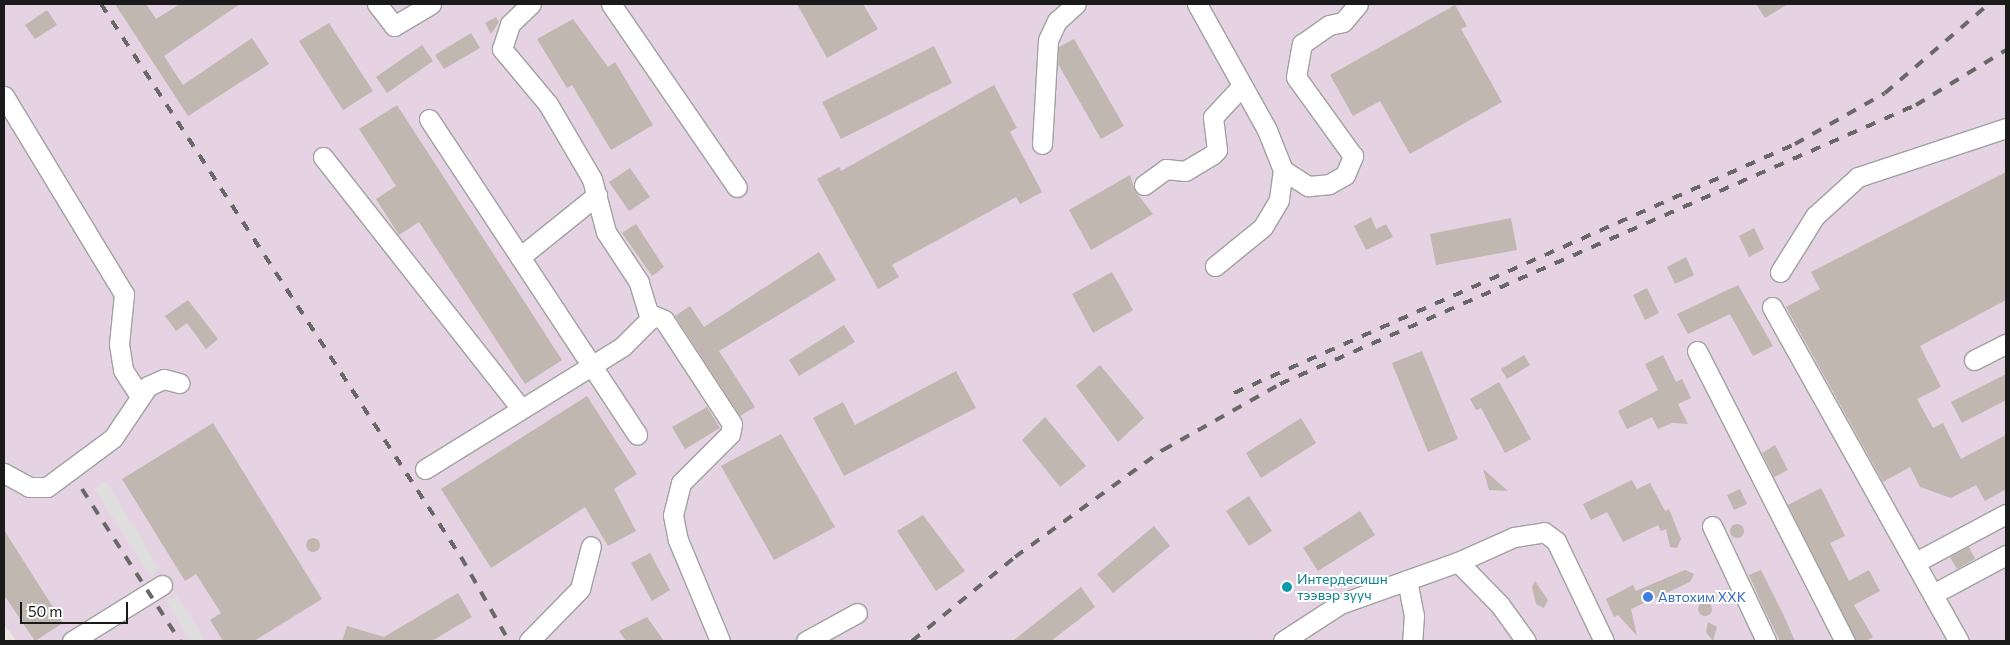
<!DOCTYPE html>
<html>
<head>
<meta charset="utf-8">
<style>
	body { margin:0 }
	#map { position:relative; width:2010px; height:645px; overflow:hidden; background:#ece8e0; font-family:Commissioner,sans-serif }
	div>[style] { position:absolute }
	.industrial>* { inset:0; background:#e5d2e2 }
	.parking>* { inset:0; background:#dedede }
	.building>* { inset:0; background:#c0b7b0 }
	.round { border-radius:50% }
	.roads { filter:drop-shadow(1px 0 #a1a1a1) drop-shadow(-1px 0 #a1a1a1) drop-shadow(0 1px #a1a1a1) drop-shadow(0 -1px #a1a1a1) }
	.minor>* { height:19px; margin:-9.5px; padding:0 9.5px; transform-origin:9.5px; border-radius:9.5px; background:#fff }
	.rail>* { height:4px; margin-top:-2px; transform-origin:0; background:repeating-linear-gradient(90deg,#686868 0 10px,transparent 0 20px) }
	.dots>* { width:14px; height:14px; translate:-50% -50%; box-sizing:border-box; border:2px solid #fff; border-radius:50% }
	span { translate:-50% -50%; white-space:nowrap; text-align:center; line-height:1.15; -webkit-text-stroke:4px #fff; paint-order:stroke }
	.culture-label { font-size:14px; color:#0d838f }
	.left { translate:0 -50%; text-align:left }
	.shop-label { font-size:14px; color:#366cbe }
	.frame { position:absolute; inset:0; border:5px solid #1a1a1a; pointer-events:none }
	.scale { position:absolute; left:20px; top:602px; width:108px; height:22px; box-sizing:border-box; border:2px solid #1a1a1a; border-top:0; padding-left:6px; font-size:15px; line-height:18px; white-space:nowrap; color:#1a1a1a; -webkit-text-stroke:4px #fff; paint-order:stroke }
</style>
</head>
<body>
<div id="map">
	<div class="industrial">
		<i style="clip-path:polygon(4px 4px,2006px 4px,2006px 641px,16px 641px,4px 624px)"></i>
	</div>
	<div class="parking">
		<i style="clip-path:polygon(106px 481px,159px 568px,151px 577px,94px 489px)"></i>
		<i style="clip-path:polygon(176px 594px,206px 641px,191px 641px,166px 601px)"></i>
	</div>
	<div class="building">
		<i style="clip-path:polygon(115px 4px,146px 4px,156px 19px,180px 4px,240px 4px,164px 56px,183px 85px,252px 38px,269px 64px,188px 116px)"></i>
		<i style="clip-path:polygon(797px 4px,863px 4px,878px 29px,827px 58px)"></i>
		<i style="clip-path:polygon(1756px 4px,1788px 4px,1765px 18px)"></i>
		<i style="clip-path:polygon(1455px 5px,1467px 26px,1461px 29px,1502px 102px,1410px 154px,1380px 101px,1353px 116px,1330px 75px)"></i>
		<i style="clip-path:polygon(47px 10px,57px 25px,35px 39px,25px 25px)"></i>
		<i style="clip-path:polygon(496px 17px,499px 22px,491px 34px,485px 23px)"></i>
		<i style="clip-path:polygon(573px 19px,608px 67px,615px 62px,653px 125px,611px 150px,572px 85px,567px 88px,537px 39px)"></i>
		<i style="clip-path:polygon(329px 23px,373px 91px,343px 110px,299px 41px)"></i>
		<i style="clip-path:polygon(471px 33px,480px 48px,444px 69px,435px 55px)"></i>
		<i style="clip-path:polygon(1074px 39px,1124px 126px,1101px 139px,1058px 64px,1059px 47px)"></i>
		<i style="clip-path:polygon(422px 45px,433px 61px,387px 93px,376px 77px)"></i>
		<i style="clip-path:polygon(934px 46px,952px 83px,841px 139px,822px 102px)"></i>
		<i style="clip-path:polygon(994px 85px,1017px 128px,1010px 132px,1042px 192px,1020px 204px,1016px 197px,892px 265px,899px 277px,878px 289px,817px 179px,839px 167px,841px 171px)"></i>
		<i style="clip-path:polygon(397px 105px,562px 360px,525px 384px,419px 222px,399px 235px,376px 199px,396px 186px,359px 129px)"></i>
		<i style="clip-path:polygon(630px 168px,650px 197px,629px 211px,609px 182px)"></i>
		<i style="clip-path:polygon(2006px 172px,2006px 300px,1920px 346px,1941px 387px,1917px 399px,1933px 428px,1943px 423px,1961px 459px,2006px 435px,2006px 489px,1985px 501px,1976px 485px,1951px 498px,1920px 487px,1910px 467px,1883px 482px,1786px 307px,1820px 289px,1811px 272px)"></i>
		<i style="clip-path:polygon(1130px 175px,1135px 191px,1153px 214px,1091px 250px,1069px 210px)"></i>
		<i style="clip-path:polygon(1371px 217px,1376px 229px,1386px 224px,1393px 237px,1366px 250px,1354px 226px)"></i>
		<i style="clip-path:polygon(1511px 218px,1517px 250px,1436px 265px,1430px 234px)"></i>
		<i style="clip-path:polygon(636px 224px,664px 267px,652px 276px,622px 233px)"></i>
		<i style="clip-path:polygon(1754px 228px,1764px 249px,1749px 257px,1739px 236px)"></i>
		<i style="clip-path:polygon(819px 252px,836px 280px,719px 351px,755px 407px,740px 416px,675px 316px,690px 306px,704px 327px)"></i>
		<i style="clip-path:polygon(1686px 257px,1694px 275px,1675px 284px,1667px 267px)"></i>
		<i style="clip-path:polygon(1112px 272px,1133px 310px,1093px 333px,1072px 294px)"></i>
		<i style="clip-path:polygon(1738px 285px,1773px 346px,1753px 356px,1730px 314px,1688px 334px,1677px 314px)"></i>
		<i style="clip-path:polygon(1647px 288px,1659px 313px,1645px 320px,1633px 295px)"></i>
		<i style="clip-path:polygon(188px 300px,218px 339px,206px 349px,187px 323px,176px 331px,165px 316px)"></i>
		<i style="clip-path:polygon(844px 325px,855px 342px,799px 376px,789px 360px)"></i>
		<i style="clip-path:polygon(1422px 351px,1458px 439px,1428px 452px,1392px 363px)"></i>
		<i style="clip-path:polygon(1524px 355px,1530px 365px,1507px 379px,1501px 369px)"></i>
		<i style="clip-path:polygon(1663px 355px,1676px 382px,1682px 379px,1691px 398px,1678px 404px,1688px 424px,1672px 423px,1658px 429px,1652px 417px,1627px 429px,1618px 411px,1658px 390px,1645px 364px)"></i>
		<i style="clip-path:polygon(1100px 365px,1144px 418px,1118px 442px,1076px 386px)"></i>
		<i style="clip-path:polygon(956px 371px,976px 408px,844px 476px,813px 418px,843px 402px,855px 425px)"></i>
		<i style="clip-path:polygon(2006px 374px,2006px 400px,1962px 423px,1951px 402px)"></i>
		<i style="clip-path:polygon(1499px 382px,1531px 439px,1505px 453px,1481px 408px,1476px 410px,1470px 399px)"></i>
		<i style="clip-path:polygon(587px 396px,637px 474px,614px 489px,636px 531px,608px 546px,585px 507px,491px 568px,441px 489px)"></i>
		<i style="clip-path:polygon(707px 407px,720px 428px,685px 449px,672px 427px)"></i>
		<i style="clip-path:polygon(1045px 417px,1086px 466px,1060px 487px,1022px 440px)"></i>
		<i style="clip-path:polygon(1301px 418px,1316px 443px,1261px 478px,1246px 453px)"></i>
		<i style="clip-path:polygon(213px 423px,322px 599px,254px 641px,223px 641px,210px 620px,221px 613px,196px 574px,185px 581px,122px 479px)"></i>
		<i style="clip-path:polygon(781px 434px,835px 527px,774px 560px,721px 466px)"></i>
		<i style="clip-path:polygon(1775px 445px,1788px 470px,1774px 477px,1762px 453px)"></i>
		<i style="clip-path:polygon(1483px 469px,1508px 491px,1489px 490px)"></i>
		<i style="clip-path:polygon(1632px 480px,1637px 489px,1650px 483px,1665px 511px,1669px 509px,1681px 539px,1677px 548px,1670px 547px,1666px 529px,1661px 531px,1658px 525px,1623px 542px,1607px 512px,1591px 520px,1583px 504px)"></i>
		<i style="clip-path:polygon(1821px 488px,1845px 536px,1830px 543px,1849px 581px,1869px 570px,1880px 591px,1854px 605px,1873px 637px,1866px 641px,1856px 641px,1788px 505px)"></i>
		<i style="clip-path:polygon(1740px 489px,1747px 504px,1734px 510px,1727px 495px)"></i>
		<i style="clip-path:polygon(1249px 496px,1272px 531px,1249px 546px,1226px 511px)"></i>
		<i style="clip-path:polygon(1360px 511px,1375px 535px,1318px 571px,1303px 548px)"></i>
		<i style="clip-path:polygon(923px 515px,965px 571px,936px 591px,897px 531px)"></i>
		<i class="round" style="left:1730px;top:524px;width:14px;height:14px"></i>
		<i style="clip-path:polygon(1154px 526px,1170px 546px,1113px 593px,1097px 574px)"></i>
		<i style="clip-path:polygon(4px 530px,63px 623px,35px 641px,4px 595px)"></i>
		<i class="round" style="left:306px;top:538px;width:14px;height:14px"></i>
		<i style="clip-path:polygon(1969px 547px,1975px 559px,1957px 569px,1950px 557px)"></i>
		<i style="clip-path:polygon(650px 553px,670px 590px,652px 601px,631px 563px)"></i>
		<i style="clip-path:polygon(1685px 570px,1694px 574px,1690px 582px,1631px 609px,1637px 636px,1618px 615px,1614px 617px,1606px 599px,1633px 585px,1636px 591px)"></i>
		<i style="clip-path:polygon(1761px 570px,1785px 618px,1795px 641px,1780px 641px,1764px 609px,1749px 575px)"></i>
		<i style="clip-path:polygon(1535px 581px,1548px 600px,1544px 608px,1536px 604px,1532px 587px)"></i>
		<i style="clip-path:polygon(1081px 587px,1095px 607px,1051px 641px,1013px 641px)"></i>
		<i style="clip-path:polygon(458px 593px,472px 617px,432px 641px,342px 641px,347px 626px,384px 637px)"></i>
		<i class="round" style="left:1698px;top:602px;width:14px;height:14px"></i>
		<i style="clip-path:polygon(647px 617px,664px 641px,626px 641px,619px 631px)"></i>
		<i style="clip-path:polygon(1708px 622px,1717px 627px,1713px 641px,1706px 632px)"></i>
	</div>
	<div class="roads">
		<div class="minor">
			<i style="left:377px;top:4px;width:28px;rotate:52deg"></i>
			<i style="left:394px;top:26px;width:43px;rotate:-30.7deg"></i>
			<i style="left:611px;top:4px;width:222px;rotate:55.5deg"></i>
			<i style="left:1197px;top:4px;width:144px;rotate:60.9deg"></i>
			<i style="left:1267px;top:130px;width:43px;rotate:68.2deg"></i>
			<i style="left:1283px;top:170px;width:30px;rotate:98deg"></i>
			<i style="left:1279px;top:200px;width:31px;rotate:121deg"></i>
			<i style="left:1263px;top:227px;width:62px;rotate:140.9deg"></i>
			<i style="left:4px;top:96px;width:232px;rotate:58.8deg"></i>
			<i style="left:124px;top:294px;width:50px;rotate:95.7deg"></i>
			<i style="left:119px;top:344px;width:26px;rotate:81deg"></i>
			<i style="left:123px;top:370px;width:31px;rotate:57deg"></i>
			<i style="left:429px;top:119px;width:378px;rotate:56.6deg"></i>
			<i style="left:1042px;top:144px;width:104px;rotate:-86.7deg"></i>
			<i style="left:1048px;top:40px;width:21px;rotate:-65deg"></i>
			<i style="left:1057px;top:21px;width:25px;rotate:-42deg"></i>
			<i style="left:323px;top:157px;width:318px;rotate:51.8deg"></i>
			<i style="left:1283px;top:170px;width:30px;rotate:33deg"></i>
			<i style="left:1308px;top:186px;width:21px;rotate:-5deg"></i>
			<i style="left:1329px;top:184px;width:18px;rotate:-29deg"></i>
			<i style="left:1345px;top:175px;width:21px;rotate:-67deg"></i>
			<i style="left:1353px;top:156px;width:97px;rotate:-125.8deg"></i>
			<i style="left:1296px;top:77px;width:34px;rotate:-80deg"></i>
			<i style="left:1302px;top:44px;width:33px;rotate:-35deg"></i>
			<i style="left:1329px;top:25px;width:14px;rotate:-12deg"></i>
			<i style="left:1343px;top:22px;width:23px;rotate:-50deg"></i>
			<i style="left:1144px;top:185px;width:27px;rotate:-36deg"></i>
			<i style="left:1166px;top:169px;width:19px;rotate:6deg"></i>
			<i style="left:1185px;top:171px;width:31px;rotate:-31deg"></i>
			<i style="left:1212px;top:155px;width:7px;rotate:-45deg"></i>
			<i style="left:1217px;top:150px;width:33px;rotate:-97deg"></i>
			<i style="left:1213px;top:117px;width:42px;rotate:-46.9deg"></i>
			<i style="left:520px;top:257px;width:99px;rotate:-38.8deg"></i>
			<i style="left:1780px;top:272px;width:66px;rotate:-58deg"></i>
			<i style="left:1815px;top:216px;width:58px;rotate:-42.2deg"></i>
			<i style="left:1858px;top:177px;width:156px;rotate:-18.3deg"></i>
			<i style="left:1772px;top:307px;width:383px;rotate:60.8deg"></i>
			<i style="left:650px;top:314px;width:15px;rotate:23deg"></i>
			<i style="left:664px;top:320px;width:124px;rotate:56.8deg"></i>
			<i style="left:732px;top:424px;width:10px;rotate:101deg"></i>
			<i style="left:730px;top:434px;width:69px;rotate:135deg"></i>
			<i style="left:681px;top:483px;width:33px;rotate:104deg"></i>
			<i style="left:673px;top:515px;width:25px;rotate:79deg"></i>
			<i style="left:678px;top:540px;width:109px;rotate:67.4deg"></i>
			<i style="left:1697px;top:351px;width:326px;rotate:63deg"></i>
			<i style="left:1974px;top:360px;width:36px;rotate:-27deg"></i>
			<i style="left:425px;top:469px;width:233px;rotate:-31.8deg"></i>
			<i style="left:623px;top:346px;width:38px;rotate:-45deg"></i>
			<i style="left:650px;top:319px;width:39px;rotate:-107deg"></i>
			<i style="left:639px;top:282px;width:60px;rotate:-123.4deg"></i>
			<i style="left:606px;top:232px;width:55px;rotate:-104.8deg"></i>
			<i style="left:592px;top:179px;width:87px;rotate:-120.4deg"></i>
			<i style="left:548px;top:104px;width:72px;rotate:-129.9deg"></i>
			<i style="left:502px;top:49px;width:26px;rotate:-72deg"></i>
			<i style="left:510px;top:24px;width:29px;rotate:-44deg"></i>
			<i style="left:4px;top:473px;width:29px;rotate:29deg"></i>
			<i style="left:29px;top:487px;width:18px"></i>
			<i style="left:47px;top:487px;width:82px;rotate:-36.6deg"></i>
			<i style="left:113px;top:438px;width:63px;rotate:-56.1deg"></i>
			<i style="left:148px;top:386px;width:17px;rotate:-24deg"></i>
			<i style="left:164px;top:379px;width:16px;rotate:15deg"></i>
			<i style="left:1712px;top:526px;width:127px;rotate:64.8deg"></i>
			<i style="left:1458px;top:562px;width:61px;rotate:-24.1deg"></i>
			<i style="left:1514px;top:537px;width:30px;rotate:-9deg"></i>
			<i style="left:1544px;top:532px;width:15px;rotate:37deg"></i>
			<i style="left:1556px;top:541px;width:111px;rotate:64.4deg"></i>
			<i style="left:1916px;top:562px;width:102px;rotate:-28.1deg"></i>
			<i style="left:1407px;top:580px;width:36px;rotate:79deg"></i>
			<i style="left:1414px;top:615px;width:26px;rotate:94deg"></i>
			<i style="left:1933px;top:594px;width:83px;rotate:-28.1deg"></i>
			<i style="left:72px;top:641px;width:106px;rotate:-31.9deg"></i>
			<i style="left:529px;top:641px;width:73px;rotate:-45.6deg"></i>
			<i style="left:580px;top:589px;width:44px;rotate:-75.7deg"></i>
			<i style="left:806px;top:641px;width:58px;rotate:-28.8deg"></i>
			<i style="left:1283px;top:641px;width:68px;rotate:-33deg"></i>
			<i style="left:1340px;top:604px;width:125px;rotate:-19.6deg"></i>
			<i style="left:1458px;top:562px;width:60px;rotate:45.7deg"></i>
			<i style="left:1500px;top:605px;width:44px;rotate:54.2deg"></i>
		</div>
	</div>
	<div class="rail">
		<i style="left:101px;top:4px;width:660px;rotate:56.94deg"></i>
		<i style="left:461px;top:557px;width:97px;rotate:60.3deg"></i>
		<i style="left:1234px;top:393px;width:614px;rotate:-23.93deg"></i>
		<i style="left:1795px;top:144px;width:103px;rotate:-29.5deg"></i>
		<i style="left:1885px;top:93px;width:137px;rotate:-40.6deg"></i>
		<i style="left:82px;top:489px;width:181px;rotate:57.2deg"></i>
		<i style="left:912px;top:641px;width:133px;rotate:-39.2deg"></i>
		<i style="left:1015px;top:557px;width:183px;rotate:-35.9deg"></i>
		<i style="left:1163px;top:450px;width:134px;rotate:-29.4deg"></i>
		<i style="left:1280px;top:384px;width:695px;rotate:-23.69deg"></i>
		<i style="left:1916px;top:105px;width:105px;rotate:-31.4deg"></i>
	</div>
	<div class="dots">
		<i style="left:1287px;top:587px;background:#0f9aa8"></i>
		<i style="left:1648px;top:597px;background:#3f7fe0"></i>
	</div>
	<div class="culture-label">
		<span class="left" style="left:1297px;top:587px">Интердесишн<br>тээвэр зууч</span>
	</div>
	<div class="shop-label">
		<span class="left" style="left:1658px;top:597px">Автохим ХХК</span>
	</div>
	<div class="frame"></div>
	<div class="scale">50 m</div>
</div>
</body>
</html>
